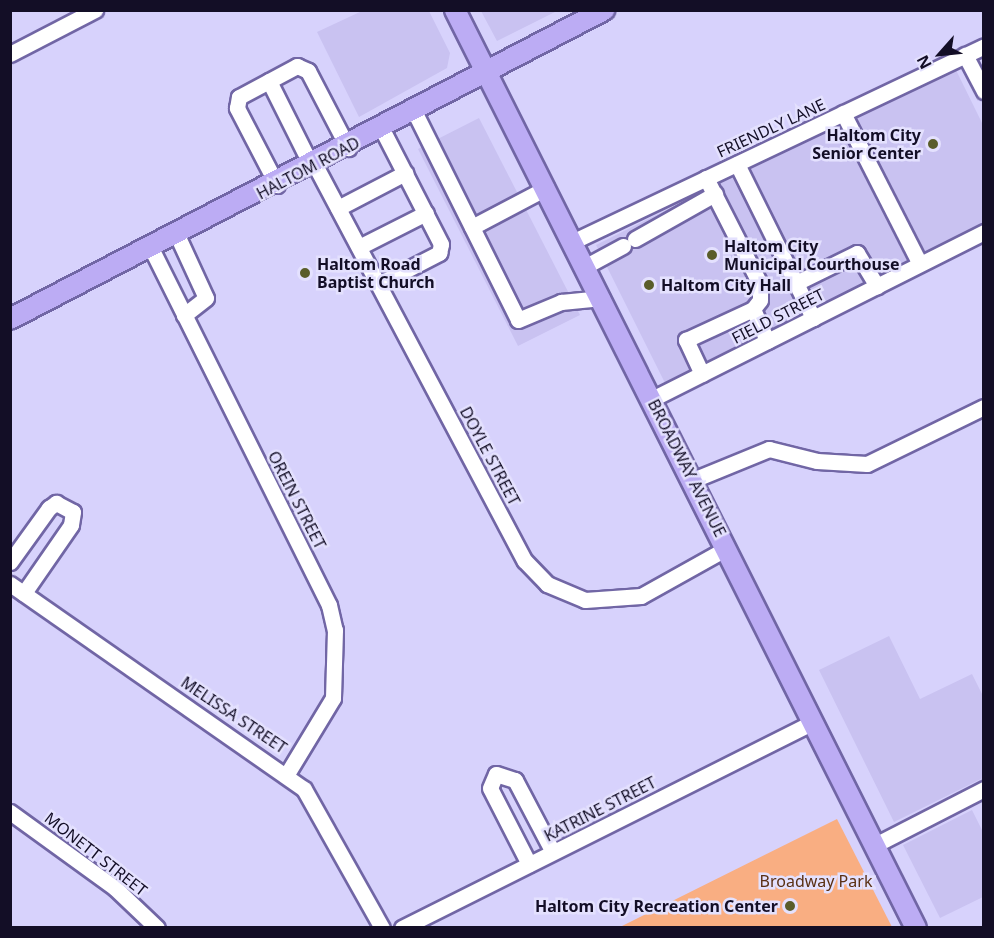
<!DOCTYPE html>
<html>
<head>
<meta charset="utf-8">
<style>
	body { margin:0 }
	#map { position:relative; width:994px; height:938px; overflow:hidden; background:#d7d2fc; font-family:"Noto Sans",sans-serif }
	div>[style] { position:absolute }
	.built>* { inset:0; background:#c9c2f1 }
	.green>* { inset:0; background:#f9ae82 }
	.roads { filter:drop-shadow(2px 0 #7166a5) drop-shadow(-2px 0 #7166a5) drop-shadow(0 2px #7166a5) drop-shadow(0 -2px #7166a5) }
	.minor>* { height:15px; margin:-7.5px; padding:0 7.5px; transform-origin:7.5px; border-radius:7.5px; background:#fff }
	.major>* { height:20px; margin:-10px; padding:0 10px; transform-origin:10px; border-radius:10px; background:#bcacf4 }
	.dots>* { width:16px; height:16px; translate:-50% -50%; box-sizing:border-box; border:3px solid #e4e1fe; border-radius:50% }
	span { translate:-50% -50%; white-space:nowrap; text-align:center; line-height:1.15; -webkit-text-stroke:5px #e4e1fe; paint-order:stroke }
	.street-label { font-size:16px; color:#130e26 }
	.poi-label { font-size:16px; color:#130e26; font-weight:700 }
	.right { translate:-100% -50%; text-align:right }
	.left { translate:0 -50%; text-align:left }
	.park-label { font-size:16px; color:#5a3015 }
	.frame { position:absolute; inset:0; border:12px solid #130e26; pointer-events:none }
	.north { position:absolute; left:910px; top:24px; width:60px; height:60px; -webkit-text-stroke:4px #e4e1fe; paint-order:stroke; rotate:243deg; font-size:16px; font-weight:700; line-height:24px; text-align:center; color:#130e26 }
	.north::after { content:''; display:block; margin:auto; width:21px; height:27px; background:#130e26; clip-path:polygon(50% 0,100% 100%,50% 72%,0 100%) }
</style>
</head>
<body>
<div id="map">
	<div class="built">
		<i style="clip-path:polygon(362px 11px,429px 11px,450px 53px,447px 68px,359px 117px,317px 32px)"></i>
		<i style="clip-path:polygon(481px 11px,557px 11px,497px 41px)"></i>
		<i style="clip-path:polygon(954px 66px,983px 125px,983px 223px,665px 383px,596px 245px)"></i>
		<i style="clip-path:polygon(479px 118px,580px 315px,518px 346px,418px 149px)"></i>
		<i style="clip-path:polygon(889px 636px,920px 699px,972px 674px,984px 698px,983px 778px,894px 822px,819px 670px)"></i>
		<i style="clip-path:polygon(972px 810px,983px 832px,983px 897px,940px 918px,903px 845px)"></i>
	</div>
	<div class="green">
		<i style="clip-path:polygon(837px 819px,892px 927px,620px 927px)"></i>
	</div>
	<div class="roads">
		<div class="minor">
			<i style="left:10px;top:54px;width:96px;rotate:-27.4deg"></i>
			<i style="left:965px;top:55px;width:41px;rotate:62.2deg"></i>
			<i style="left:269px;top:81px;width:96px;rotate:63.4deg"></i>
			<i style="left:414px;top:111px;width:233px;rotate:63.5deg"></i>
			<i style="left:518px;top:320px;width:47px;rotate:-22.7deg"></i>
			<i style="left:561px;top:302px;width:41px;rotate:-5.6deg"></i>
			<i style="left:843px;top:113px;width:169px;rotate:63deg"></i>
			<i style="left:737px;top:164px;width:172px;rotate:63.7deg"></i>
			<i style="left:315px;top:165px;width:448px;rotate:62.1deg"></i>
			<i style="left:525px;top:561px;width:32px;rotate:46deg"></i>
			<i style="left:547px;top:584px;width:41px;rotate:22.8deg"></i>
			<i style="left:585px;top:600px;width:56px;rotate:-4.1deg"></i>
			<i style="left:641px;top:596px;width:98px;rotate:-29.2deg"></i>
			<i style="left:277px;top:185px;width:87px;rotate:-117.5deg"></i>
			<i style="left:237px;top:108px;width:11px;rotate:-80deg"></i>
			<i style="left:239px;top:97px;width:66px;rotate:-28.1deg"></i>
			<i style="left:297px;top:66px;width:12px;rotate:24deg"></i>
			<i style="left:308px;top:71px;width:87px;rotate:62.5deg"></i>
			<i style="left:338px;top:208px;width:76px;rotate:-27.6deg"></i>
			<i style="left:472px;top:227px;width:84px;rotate:-27.8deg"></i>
			<i style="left:177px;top:235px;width:69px;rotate:65.3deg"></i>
			<i style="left:206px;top:298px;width:28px;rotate:142deg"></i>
			<i style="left:635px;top:239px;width:92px;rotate:-29.4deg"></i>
			<i style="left:574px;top:241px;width:454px;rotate:-25.4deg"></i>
			<i style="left:359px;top:247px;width:75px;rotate:-26.9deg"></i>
			<i style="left:151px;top:248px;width:399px;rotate:63.5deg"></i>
			<i style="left:329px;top:605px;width:26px;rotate:77deg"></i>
			<i style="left:335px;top:630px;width:68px;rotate:91.7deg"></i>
			<i style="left:333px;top:698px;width:89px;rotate:121.2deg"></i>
			<i style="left:586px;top:266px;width:42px;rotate:-28.4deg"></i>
			<i style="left:796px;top:283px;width:68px;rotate:-26.2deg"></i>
			<i style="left:857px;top:253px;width:39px;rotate:59deg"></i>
			<i style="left:379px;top:284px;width:68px;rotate:-27.3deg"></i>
			<i style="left:439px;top:253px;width:9px;rotate:-77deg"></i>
			<i style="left:441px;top:244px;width:129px;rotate:-117.2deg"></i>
			<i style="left:753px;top:309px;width:35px;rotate:66deg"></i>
			<i style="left:702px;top:374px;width:38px;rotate:-115deg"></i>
			<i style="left:686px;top:340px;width:74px;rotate:-24.8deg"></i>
			<i style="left:753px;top:309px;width:11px;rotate:-52deg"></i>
			<i style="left:760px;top:300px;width:16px;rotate:-90deg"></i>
			<i style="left:760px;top:284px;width:119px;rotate:-117deg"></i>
			<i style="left:652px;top:399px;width:372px;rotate:-26.7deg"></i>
			<i style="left:693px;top:480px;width:82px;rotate:-22.2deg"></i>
			<i style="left:769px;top:449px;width:49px;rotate:14deg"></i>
			<i style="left:817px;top:461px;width:50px;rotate:3.4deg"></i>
			<i style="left:867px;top:464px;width:130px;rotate:-26deg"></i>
			<i style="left:10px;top:562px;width:67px;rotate:-54.2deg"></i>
			<i style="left:49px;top:508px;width:9px;rotate:-36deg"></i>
			<i style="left:56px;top:503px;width:19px;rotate:28deg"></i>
			<i style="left:73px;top:512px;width:13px;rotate:99deg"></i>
			<i style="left:71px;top:525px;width:83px;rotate:124.7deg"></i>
			<i style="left:10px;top:584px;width:358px;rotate:34.9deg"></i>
			<i style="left:304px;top:789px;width:159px;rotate:60.7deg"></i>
			<i style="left:10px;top:812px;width:130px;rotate:35.9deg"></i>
			<i style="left:115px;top:888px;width:58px;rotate:43.6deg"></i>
			<i style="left:875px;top:845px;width:123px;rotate:-27.2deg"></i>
			<i style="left:529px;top:864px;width:85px;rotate:-117.2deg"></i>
			<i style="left:490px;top:788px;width:15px;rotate:-67deg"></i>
			<i style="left:496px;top:774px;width:20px;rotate:18deg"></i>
			<i style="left:515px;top:780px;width:81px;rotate:62.2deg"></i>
			<i style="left:402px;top:928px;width:460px;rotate:-26.6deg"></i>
		</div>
		<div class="major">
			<i style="left:455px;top:10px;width:1027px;rotate:63.34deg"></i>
			<i style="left:10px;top:319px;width:670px;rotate:-27.48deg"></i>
		</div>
	</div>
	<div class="dots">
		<i style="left:933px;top:144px;background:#5a5d2a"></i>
		<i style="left:712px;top:255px;background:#5a5d2a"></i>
		<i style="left:305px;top:273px;background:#5a5d2a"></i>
		<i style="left:649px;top:285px;background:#5a5d2a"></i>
		<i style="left:790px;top:906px;background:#5a5d2a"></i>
	</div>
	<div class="street-label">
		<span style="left:771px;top:128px;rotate:-25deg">FRIENDLY LANE</span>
		<span style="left:308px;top:168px;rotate:-28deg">HALTOM ROAD</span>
		<span style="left:778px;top:316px;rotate:-27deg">FIELD STREET</span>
		<span style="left:490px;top:456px;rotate:62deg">DOYLE STREET</span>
		<span style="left:687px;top:468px;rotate:63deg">BROADWAY AVENUE</span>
		<span style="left:297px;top:500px;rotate:63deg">OREIN STREET</span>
		<span style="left:234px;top:715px;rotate:34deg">MELISSA STREET</span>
		<span style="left:600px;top:809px;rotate:-27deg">KATRINE STREET</span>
		<span style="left:96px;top:854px;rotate:38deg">MONETT STREET</span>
	</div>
	<div class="poi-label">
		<span class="right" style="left:921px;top:144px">Haltom City<br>Senior Center</span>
		<span class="left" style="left:724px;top:255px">Haltom City<br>Municipal Courthouse</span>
		<span class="left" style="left:317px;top:273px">Haltom Road<br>Baptist Church</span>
		<span class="left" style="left:661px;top:285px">Haltom City Hall</span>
		<span class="right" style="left:778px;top:906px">Haltom City Recreation Center</span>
	</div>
	<div class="park-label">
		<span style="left:816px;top:881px">Broadway Park</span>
	</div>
	<div class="frame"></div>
	<div class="north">N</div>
</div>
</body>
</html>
